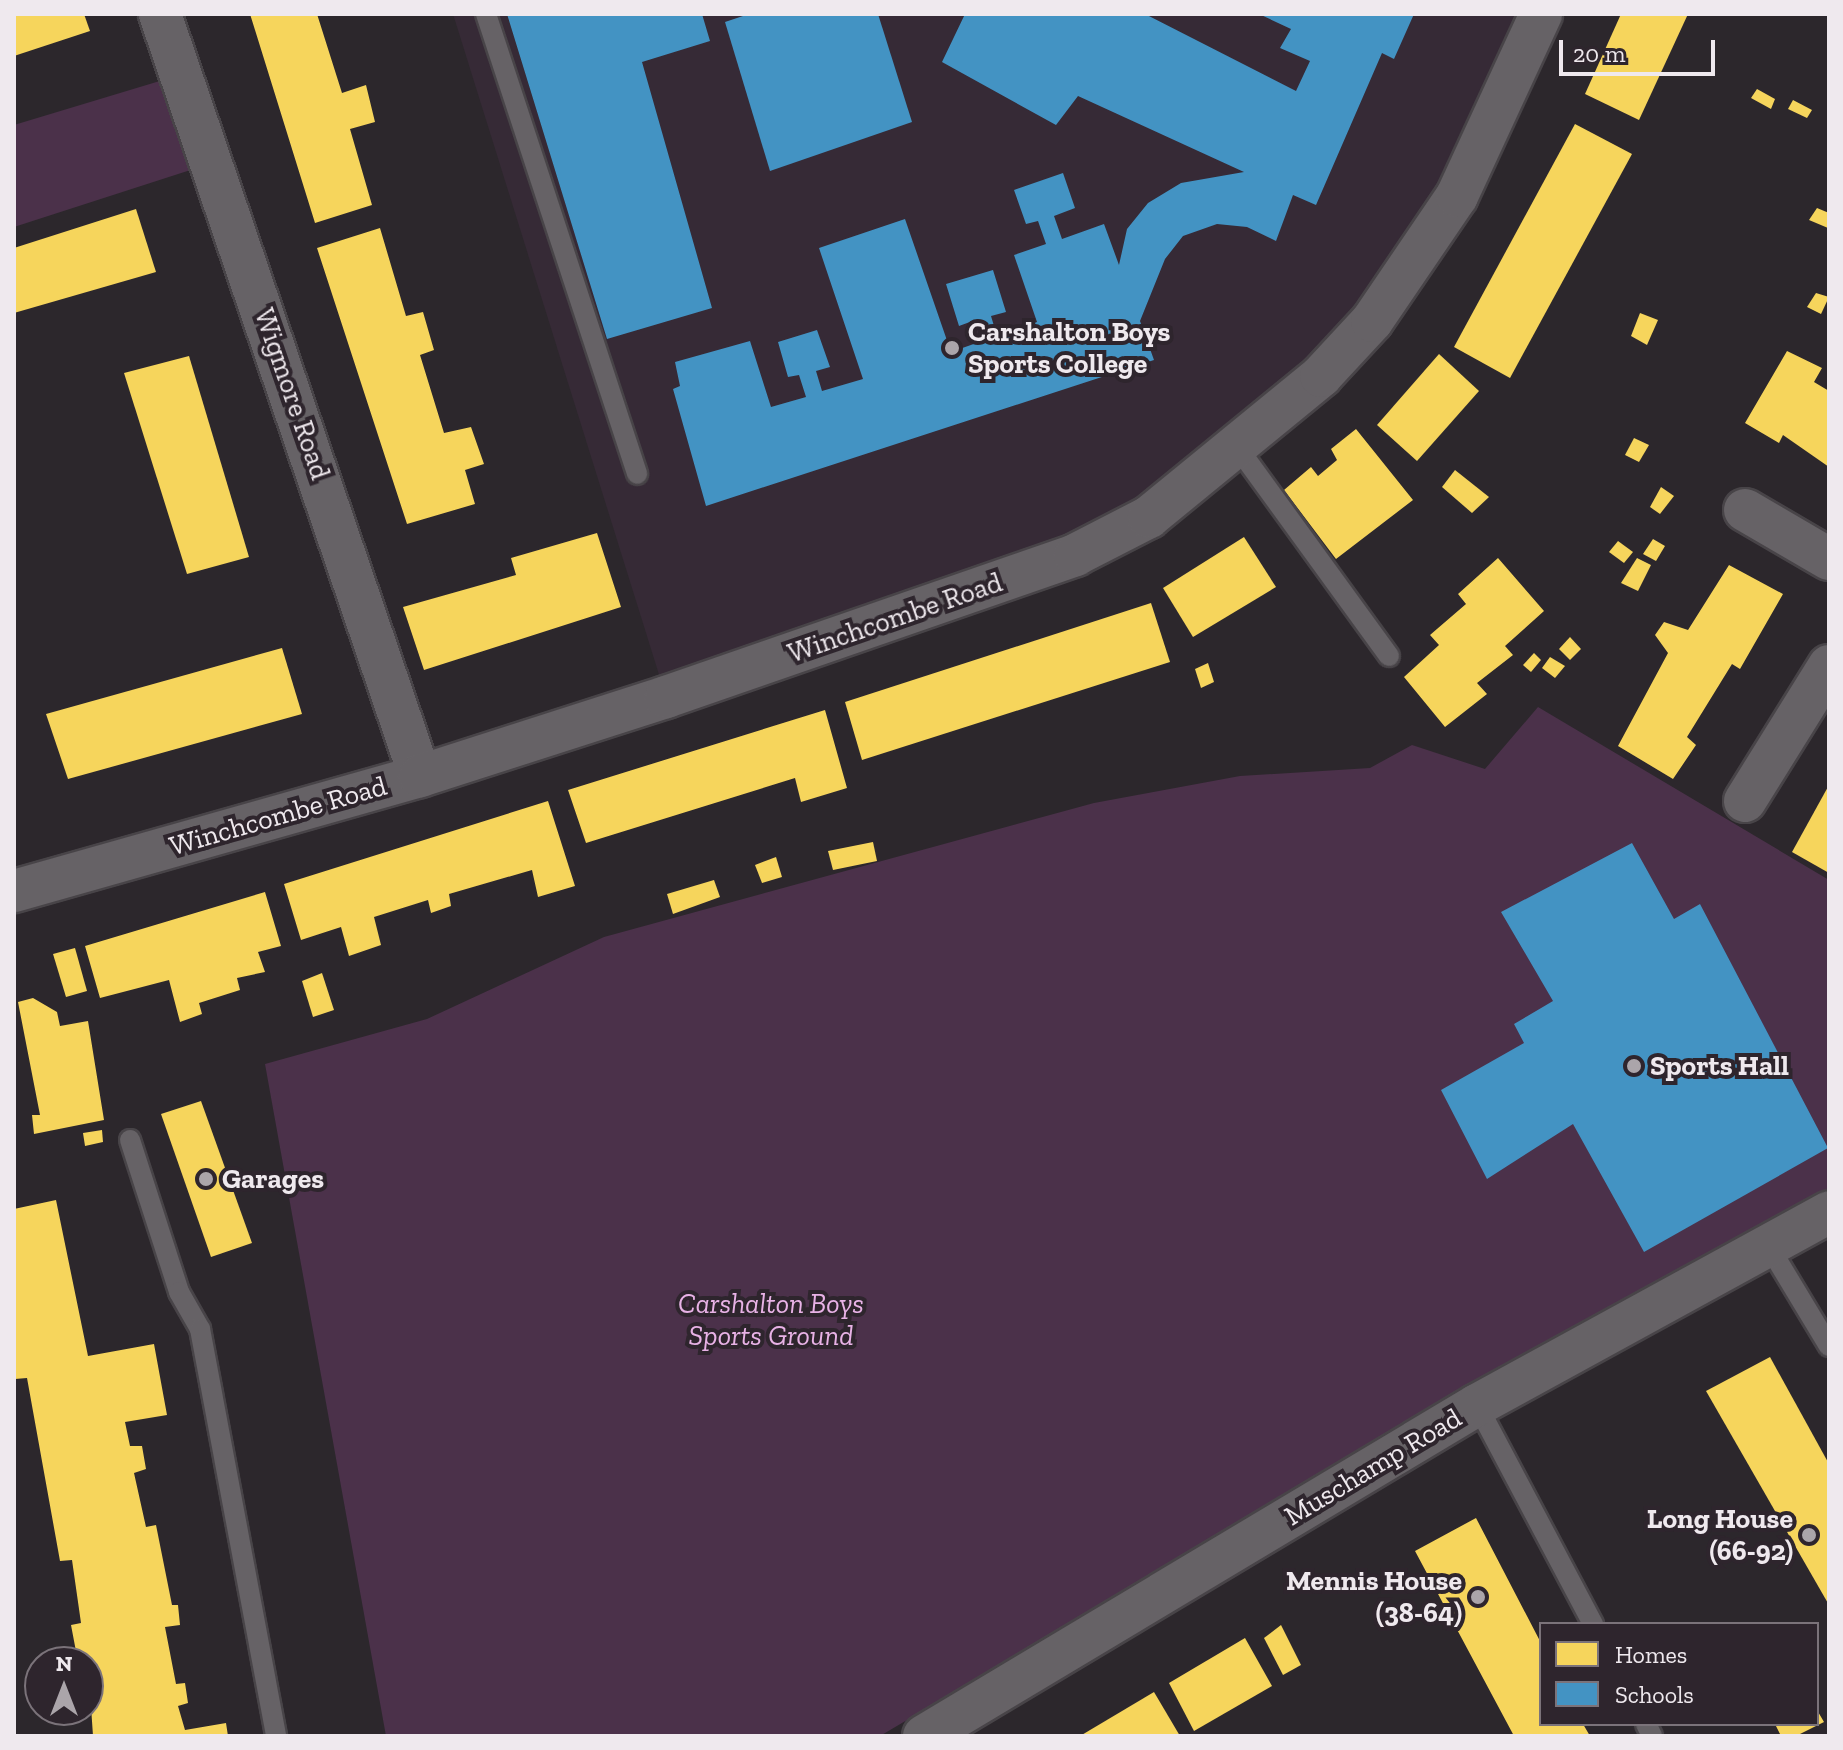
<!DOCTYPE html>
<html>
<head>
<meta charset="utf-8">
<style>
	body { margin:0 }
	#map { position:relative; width:1843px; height:1750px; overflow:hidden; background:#2c272c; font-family:"Zilla Slab",serif }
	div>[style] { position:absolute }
	.built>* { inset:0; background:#362a36 }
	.green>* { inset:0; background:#4b314a }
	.homes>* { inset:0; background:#f6d55c }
	.schools>* { inset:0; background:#4393c3 }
	.roads { filter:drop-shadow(2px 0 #484448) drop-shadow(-2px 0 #484448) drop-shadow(0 2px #484448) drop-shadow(0 -2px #484448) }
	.service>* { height:20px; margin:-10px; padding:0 10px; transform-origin:10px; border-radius:10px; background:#666266 }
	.minor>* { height:42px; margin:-21px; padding:0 21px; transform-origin:21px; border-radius:21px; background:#666266 }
	.dots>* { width:22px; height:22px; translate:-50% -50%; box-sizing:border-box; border:4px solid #2e252d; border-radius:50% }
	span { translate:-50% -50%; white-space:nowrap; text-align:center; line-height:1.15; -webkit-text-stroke:8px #2e252d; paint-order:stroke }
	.poi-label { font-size:28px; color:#efe9ee; font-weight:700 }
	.left { translate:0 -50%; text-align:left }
	.right { translate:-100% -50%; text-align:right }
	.street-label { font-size:28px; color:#efe9ee }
	.park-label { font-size:28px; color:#e8b2e6; font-style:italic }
	.frame { position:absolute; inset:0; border:16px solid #efe9ee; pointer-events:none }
	.legend { position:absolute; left:1539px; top:1622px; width:280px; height:104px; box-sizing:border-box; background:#2e252d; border:2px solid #7b737a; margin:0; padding:10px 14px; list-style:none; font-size:24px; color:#efe9ee }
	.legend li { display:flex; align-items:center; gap:16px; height:40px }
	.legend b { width:40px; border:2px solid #7b737a }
	.north { position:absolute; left:24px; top:1646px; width:80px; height:80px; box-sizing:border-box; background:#2e252d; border:2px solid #7b737a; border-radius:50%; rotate:0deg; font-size:22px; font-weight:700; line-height:32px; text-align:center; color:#efe9ee }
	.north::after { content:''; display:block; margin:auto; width:28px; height:36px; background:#aba5aa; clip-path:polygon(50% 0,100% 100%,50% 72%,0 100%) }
	.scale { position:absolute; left:1559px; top:40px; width:156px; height:36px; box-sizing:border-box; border:4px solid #efe9ee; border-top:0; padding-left:10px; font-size:24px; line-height:28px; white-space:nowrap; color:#efe9ee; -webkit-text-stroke:6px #2e252d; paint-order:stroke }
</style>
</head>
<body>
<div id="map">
	<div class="built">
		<i style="clip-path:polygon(453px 14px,1541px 14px,1411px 269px,1149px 517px,666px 697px)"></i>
	</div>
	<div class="green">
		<i style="clip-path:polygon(173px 77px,206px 165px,14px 227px,14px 125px)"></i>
		<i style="clip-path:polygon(1538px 707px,1829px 880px,1829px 1188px,1393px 1432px,880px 1736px,386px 1736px,265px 1064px,427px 1019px,604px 937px,1094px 803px,1240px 776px,1370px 768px,1412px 745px,1485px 769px)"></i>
	</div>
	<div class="homes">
		<i style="clip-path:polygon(14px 14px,84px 14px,90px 31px,14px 56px)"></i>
		<i style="clip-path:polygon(250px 14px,317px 14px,342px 93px,366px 85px,375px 122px,350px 129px,372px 205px,315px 223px)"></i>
		<i style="clip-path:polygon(1621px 14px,1688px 14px,1639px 120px,1585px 94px)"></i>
		<i style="clip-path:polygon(1757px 89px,1775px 99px,1771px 109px,1751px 98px)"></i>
		<i style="clip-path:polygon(1793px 100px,1812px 110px,1807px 118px,1788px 109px)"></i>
		<i style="clip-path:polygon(1575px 124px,1632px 154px,1510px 378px,1454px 347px)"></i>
		<i style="clip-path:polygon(1817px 208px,1829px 213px,1828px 228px,1809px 220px)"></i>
		<i style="clip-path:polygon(136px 209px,156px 272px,14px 313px,14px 248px)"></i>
		<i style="clip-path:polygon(380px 228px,406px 316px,423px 312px,434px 350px,420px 355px,444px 433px,471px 427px,484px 464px,465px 470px,475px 504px,407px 524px,317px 248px)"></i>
		<i style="clip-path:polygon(1816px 293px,1829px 297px,1821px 314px,1807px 307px)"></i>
		<i style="clip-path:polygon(1640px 313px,1658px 320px,1647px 345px,1631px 336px)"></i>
		<i style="clip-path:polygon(1787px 351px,1822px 368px,1814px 382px,1829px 391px,1829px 467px,1783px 435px,1779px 443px,1745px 423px)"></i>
		<i style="clip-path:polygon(1439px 354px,1479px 391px,1417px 461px,1377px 425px)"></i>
		<i style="clip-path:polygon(189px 356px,249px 557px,187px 574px,124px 373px)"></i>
		<i style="clip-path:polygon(1356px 429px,1413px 500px,1336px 559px,1284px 490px,1311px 467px,1318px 476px,1337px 460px,1331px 449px)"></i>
		<i style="clip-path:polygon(1634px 438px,1649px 445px,1639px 462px,1625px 455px)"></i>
		<i style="clip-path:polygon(1455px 470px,1489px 497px,1472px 513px,1442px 487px)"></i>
		<i style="clip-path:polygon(1661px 487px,1674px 496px,1660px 514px,1650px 507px)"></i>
		<i style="clip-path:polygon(597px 533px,621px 607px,424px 670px,403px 607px,516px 575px,511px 558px)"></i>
		<i style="clip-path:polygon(1244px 537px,1276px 587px,1193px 637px,1163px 588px)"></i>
		<i style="clip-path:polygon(1653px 539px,1665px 546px,1656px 561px,1643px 554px)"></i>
		<i style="clip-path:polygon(1618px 541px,1633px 552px,1624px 563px,1609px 552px)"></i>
		<i style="clip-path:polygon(1498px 558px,1544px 611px,1505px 646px,1513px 655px,1477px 683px,1487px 694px,1445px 727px,1404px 677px,1439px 645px,1430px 635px,1466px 604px,1458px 594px)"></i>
		<i style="clip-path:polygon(1637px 558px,1651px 565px,1638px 591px,1621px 583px)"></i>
		<i style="clip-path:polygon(1729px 565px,1783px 594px,1740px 669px,1732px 664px,1687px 737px,1696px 745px,1673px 779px,1618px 746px,1668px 653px,1655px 635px,1664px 622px,1688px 630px)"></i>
		<i style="clip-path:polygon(1151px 603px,1170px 662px,862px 760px,845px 702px)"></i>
		<i style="clip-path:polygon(1570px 637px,1581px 649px,1570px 660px,1559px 649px)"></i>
		<i style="clip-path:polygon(282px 648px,302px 714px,68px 779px,46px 714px)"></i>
		<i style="clip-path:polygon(1534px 653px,1541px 660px,1531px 672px,1523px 665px)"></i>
		<i style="clip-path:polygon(1550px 657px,1565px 666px,1555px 678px,1542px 668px)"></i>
		<i style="clip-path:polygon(1208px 663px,1214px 682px,1201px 688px,1195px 669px)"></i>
		<i style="clip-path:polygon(825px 710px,847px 788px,801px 802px,795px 778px,586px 843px,568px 790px)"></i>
		<i style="clip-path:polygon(1829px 785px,1829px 873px,1792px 852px)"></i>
		<i style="clip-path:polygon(548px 801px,575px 886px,538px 897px,532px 870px,449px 894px,451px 906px,431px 913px,428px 900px,374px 917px,381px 945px,349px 956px,341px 927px,301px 940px,284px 884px)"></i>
		<i style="clip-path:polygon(873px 842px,877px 861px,833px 870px,828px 851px)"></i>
		<i style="clip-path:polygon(776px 857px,782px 877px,762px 883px,755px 865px)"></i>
		<i style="clip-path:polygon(714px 880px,720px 897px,673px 914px,667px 894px)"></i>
		<i style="clip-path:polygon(265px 892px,281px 946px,258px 952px,265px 972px,237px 978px,240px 990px,199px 1003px,202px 1014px,180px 1022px,169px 980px,100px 998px,85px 946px)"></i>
		<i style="clip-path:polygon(75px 948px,87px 991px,66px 997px,53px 954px)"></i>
		<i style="clip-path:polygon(322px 973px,334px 1010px,313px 1017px,302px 981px)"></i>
		<i style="clip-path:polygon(33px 998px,57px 1012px,60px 1026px,88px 1021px,104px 1120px,34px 1134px,32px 1115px,40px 1115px,18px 1002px)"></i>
		<i style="clip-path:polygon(201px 1101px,252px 1243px,211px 1257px,161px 1114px)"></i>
		<i style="clip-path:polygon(102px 1130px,103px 1142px,85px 1146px,83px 1133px)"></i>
		<i style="clip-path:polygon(56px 1200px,88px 1356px,154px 1344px,167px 1415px,125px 1422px,130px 1446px,142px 1446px,146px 1469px,134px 1473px,146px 1527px,156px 1525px,172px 1605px,178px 1605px,180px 1625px,165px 1627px,176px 1684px,185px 1683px,188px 1703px,178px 1706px,185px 1730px,226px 1723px,228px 1736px,93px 1736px,88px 1662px,78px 1662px,71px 1625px,81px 1623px,72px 1560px,60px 1561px,27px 1378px,15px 1379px,14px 1370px,14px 1209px)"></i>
		<i style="clip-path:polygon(1770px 1357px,1829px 1464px,1829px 1605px,1706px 1391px)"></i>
		<i style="clip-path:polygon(1476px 1518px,1541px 1643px,1541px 1724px,1583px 1724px,1590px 1736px,1514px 1736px,1415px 1551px)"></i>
		<i style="clip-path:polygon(1281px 1625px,1301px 1665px,1283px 1675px,1264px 1638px)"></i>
		<i style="clip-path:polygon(1245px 1638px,1272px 1686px,1194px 1731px,1169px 1683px)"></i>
		<i style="clip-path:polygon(1154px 1692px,1180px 1736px,1080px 1736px)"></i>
		<i style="clip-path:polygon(1817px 1710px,1824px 1722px,1796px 1736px,1781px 1736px,1775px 1724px,1817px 1724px)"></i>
	</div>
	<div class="schools">
		<i style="clip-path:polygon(507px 14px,702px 14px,710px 41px,642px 62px,712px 308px,607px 339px)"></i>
		<i style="clip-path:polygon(749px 14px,878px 14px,912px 122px,770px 171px,725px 22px)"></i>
		<i style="clip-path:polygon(965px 14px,1145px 14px,1296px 91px,1310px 61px,1280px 48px,1291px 29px,1259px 14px,1414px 14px,1394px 59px,1382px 53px,1316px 205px,1293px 195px,1276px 241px,1247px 227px,1217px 224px,1183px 236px,1165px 259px,1140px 321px,1154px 360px,706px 506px,673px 389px,680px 386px,675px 362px,750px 341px,771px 407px,806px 397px,799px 375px,788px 377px,778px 342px,817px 330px,830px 367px,816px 371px,822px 391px,863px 379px,819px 248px,905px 219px,951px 352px,985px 340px,978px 319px,959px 326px,946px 284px,993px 270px,1006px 312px,991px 316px,997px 336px,1037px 322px,1014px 255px,1046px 244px,1038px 221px,1026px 224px,1014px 190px,1063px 173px,1075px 208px,1054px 216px,1062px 239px,1104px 224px,1119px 265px,1127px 229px,1148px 203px,1181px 183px,1244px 172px,1078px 96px,1056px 125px,942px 62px)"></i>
		<i style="clip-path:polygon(1632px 843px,1674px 919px,1700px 904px,1828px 1148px,1644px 1252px,1573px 1124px,1487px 1179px,1441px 1090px,1524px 1043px,1514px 1024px,1553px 1001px,1501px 912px)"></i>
	</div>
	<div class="roads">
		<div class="service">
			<i style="left:486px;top:14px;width:484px;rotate:71.8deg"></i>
			<i style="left:1235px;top:444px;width:262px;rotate:54deg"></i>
			<i style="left:130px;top:1140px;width:160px;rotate:72.1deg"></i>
			<i style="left:179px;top:1292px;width:43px;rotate:60.4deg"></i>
			<i style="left:200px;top:1329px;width:414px;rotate:79.4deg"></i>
			<i style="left:1768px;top:1245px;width:118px;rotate:58.9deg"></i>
			<i style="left:1477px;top:1405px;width:248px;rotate:62.1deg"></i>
			<i style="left:1646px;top:1724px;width:13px;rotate:63deg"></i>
		</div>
		<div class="minor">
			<i style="left:160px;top:14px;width:805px;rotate:71.16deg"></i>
			<i style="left:1745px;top:510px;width:97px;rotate:30.3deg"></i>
			<i style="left:1745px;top:801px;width:159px;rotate:-58.1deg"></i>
			<i style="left:14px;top:891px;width:422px;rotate:-15.8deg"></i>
			<i style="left:420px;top:776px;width:258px;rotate:-17.8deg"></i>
			<i style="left:666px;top:697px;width:433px;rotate:-19.1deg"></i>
			<i style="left:1075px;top:555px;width:83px;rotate:-27.2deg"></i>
			<i style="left:1149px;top:517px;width:222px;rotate:-39.3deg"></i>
			<i style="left:1321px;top:376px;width:75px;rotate:-47.2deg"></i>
			<i style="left:1372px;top:321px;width:151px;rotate:-55.8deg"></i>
			<i style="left:1457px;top:196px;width:200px;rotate:-65.2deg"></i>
			<i style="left:924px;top:1736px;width:644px;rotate:-30.9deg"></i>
			<i style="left:1477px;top:1405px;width:401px;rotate:-28.7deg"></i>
		</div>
	</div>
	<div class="dots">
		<i style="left:952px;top:348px;background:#aba5aa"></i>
		<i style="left:1634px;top:1066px;background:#aba5aa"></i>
		<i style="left:206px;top:1179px;background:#aba5aa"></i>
		<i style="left:1809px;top:1535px;background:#aba5aa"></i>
		<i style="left:1478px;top:1597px;background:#aba5aa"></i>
	</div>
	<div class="poi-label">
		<span class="left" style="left:968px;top:348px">Carshalton Boys<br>Sports College</span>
		<span class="left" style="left:1650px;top:1066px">Sports Hall</span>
		<span class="left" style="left:222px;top:1179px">Garages</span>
		<span class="right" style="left:1793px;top:1535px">Long House<br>(66-92)</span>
		<span class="right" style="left:1462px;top:1597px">Mennis House<br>(38-64)</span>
	</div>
	<div class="street-label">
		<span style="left:292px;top:394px;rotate:71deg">Wigmore Road</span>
		<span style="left:895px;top:618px;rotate:-19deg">Winchcombe Road</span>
		<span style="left:278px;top:816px;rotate:-16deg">Winchcombe Road</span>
		<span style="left:1373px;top:1467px;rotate:-31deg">Muschamp Road</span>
	</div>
	<div class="park-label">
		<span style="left:771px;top:1320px">Carshalton Boys<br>Sports Ground</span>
	</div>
	<div class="frame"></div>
	<ul class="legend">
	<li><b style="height:22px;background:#f6d55c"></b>Homes</li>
	<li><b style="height:22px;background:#4393c3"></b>Schools</li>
	</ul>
	<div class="north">N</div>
	<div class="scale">20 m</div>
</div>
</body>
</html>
